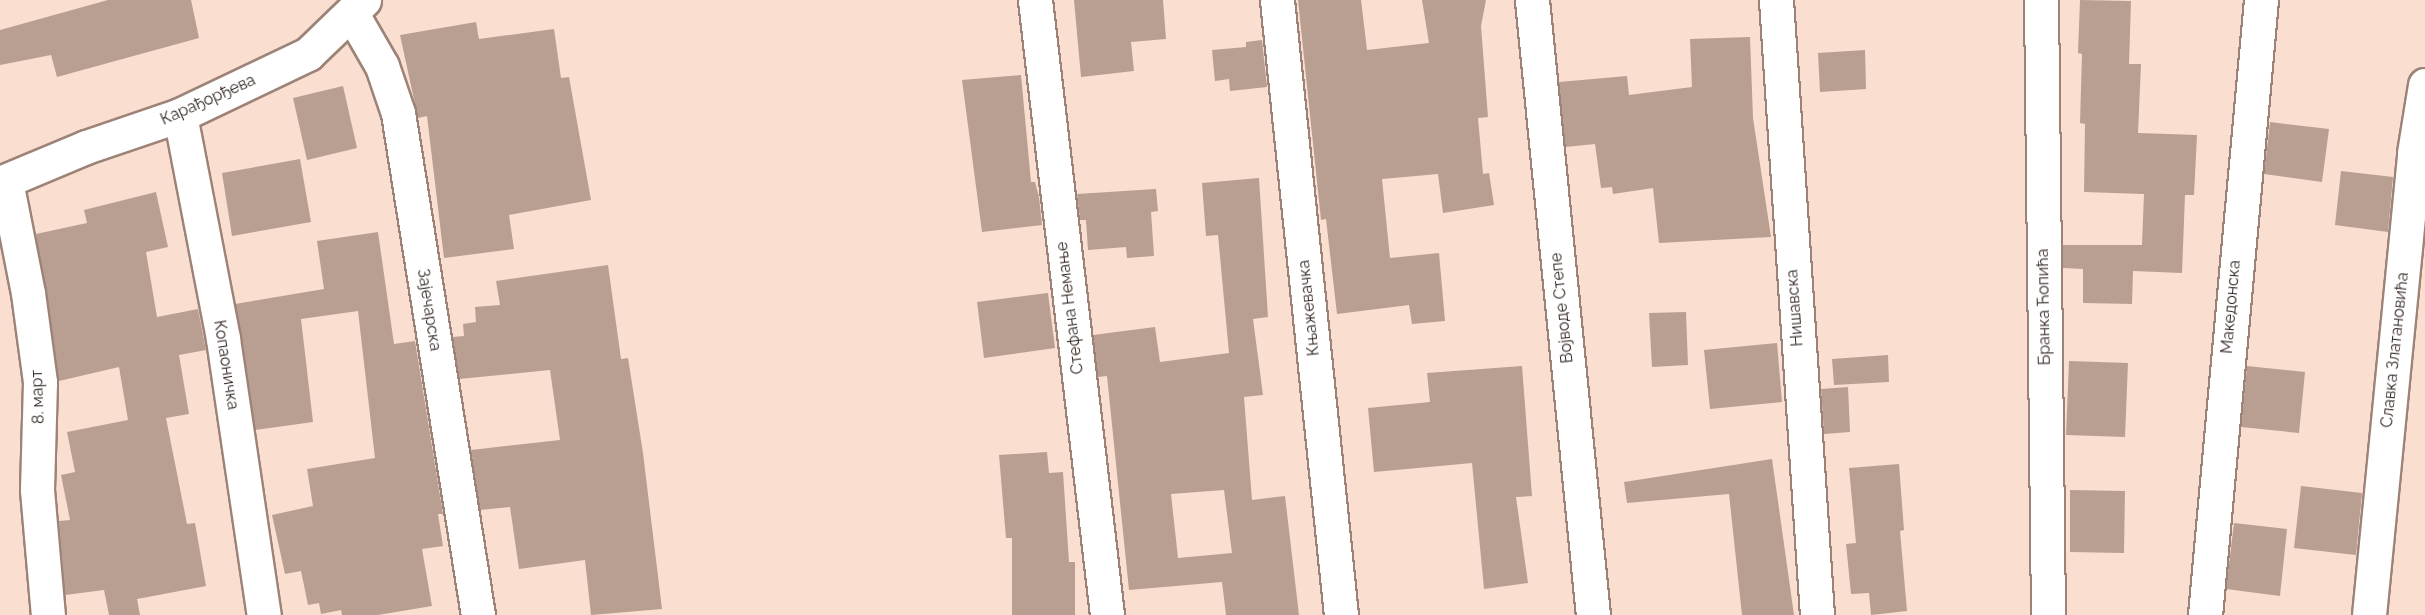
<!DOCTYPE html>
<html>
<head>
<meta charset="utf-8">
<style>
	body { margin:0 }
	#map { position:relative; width:2425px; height:615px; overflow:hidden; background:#faded0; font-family:Raleway,sans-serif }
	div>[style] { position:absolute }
	.building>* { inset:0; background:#b99f92 }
	.roads { filter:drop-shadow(2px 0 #9d8377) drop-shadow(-2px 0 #9d8377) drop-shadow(0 2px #9d8377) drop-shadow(0 -2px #9d8377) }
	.minor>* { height:33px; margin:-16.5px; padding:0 16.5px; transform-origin:16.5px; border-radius:16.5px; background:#fff }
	span { translate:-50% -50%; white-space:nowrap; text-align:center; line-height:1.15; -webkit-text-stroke:4.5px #fff; paint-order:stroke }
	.street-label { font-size:16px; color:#322722 }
</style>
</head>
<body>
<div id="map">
	<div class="building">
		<i style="clip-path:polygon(108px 0,191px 0,199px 38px,57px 77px,51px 55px,0 65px,0 30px)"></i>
		<i style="clip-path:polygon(1074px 0,1163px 0,1166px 39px,1131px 42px,1134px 71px,1081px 77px)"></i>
		<i style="clip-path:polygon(1298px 0,1361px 0,1367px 50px,1429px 43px,1422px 0,1486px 0,1481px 26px,1488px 117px,1478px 118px,1483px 174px,1489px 173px,1494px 205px,1443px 213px,1438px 174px,1382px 179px,1390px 258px,1439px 253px,1445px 321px,1412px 324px,1409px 305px,1337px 314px,1326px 219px,1321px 220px)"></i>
		<i style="clip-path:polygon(2080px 0,2131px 1px,2129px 64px,2141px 64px,2138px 133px,2197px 135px,2194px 195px,2185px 195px,2182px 273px,2133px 271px,2132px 304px,2083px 303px,2083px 269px,2063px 268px,2063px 245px,2142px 245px,2144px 194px,2084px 192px,2085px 124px,2080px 123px,2082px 54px,2078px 53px)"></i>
		<i style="clip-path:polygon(476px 22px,479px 39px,554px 29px,561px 78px,569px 77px,591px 200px,509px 215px,514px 249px,444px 258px,427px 116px,418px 118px,400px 35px)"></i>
		<i style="clip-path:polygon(1750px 37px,1753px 118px,1771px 237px,1659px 243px,1653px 188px,1613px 194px,1612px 187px,1601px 188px,1595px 144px,1565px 147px,1559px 82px,1627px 76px,1629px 95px,1692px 87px,1690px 39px)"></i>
		<i style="clip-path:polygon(1262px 40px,1267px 87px,1230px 91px,1229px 79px,1215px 81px,1212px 50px,1246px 47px,1246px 42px)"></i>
		<i style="clip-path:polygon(1865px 50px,1866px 89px,1820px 92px,1818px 53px)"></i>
		<i style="clip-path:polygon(1021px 75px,1031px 182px,1035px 182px,1039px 197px,1042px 225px,982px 232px,962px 80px)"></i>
		<i style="clip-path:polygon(343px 86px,357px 148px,307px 160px,293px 98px)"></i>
		<i style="clip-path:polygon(2270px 122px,2329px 129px,2322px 182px,2264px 174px)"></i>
		<i style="clip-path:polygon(300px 159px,311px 222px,232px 236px,222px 173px)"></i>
		<i style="clip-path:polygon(2341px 171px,2393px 177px,2388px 232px,2335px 225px)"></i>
		<i style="clip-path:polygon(evenodd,1259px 178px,1268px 317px,1253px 319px,1263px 395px,1244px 397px,1252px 500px,1285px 496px,1299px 615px,1226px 615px,1222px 582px,1129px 590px,1107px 376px,1098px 377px,1093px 335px,1155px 327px,1160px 362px,1229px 353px,1218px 235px,1206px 236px,1202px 183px,1259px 178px,1224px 490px,1232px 553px,1178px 558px,1171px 494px,1224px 490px)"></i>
		<i style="clip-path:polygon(1156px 189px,1158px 211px,1151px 212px,1154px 256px,1127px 258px,1126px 247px,1088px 250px,1086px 220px,1080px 220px,1077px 194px)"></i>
		<i style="clip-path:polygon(156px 192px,168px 247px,146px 252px,157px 317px,198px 309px,206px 350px,179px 355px,189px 414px,166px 418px,187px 524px,195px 523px,206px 586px,137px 599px,140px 615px,109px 615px,104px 590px,65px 595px,59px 521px,70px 520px,61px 475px,75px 472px,67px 432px,128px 420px,119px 367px,59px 381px,36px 234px,87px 223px,84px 210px)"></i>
		<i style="clip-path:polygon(378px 232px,394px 344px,415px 341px,443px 514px,438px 514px,443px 546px,422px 549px,432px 606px,378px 615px,342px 615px,341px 610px,321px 614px,319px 603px,308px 605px,301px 571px,285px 574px,272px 515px,313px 506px,307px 469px,375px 458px,358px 311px,301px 319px,313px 422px,255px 430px,235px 304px,324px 289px,317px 241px)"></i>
		<i style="clip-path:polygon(608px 265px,621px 359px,628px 358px,643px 453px,662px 609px,591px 615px,585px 560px,519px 569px,510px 507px,480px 510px,471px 450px,560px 440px,550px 370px,459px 379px,453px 337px,464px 336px,463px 324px,476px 322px,475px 307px,500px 305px,496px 281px)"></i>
		<i style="clip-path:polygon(1048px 293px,1055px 348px,984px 358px,977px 302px)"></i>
		<i style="clip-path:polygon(1686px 312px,1688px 365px,1652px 367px,1649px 313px)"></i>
		<i style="clip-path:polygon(1777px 343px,1782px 402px,1710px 409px,1704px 350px)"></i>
		<i style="clip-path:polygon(1888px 355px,1889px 382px,1834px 385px,1832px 359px)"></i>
		<i style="clip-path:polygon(2069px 361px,2128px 363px,2125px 437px,2066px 435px)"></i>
		<i style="clip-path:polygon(1522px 366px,1532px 496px,1516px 497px,1528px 583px,1484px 589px,1472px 463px,1374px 472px,1368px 408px,1430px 402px,1427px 373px)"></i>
		<i style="clip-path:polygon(2247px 366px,2305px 372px,2299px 433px,2241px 427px)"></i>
		<i style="clip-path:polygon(1848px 387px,1850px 432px,1824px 434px,1821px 389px)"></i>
		<i style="clip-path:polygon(1047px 452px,1049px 473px,1063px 472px,1069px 562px,1075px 562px,1075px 615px,1012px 615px,1012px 538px,1006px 538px,999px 455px)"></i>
		<i style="clip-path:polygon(1772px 459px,1794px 615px,1742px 615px,1729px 494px,1627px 503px,1624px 482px)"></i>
		<i style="clip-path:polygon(1899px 464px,1904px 530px,1900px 531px,1907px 611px,1871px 615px,1869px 593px,1851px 594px,1846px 544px,1856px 543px,1849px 468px)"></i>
		<i style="clip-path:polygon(2301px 486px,2362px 493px,2356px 555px,2294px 548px)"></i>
		<i style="clip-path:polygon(2070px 490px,2125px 491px,2124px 553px,2070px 552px)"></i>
		<i style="clip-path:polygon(2234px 523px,2287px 529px,2280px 596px,2226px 589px)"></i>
	</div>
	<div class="roads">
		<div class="minor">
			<i style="left:1035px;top:0;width:619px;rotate:83.32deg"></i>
			<i style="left:1277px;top:0;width:618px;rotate:84.06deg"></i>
			<i style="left:1532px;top:0;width:618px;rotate:84.34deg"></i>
			<i style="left:1776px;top:0;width:616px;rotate:86.19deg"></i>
			<i style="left:2041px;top:0;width:615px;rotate:89.35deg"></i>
			<i style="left:352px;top:14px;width:60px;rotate:60deg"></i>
			<i style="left:382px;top:66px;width:50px;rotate:71.2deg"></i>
			<i style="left:398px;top:113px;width:508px;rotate:80.95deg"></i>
			<i style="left:180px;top:115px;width:228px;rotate:79.1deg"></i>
			<i style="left:223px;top:339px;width:279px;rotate:81.6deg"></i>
			<i style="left:6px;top:181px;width:114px;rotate:78.9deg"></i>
			<i style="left:28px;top:293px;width:90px;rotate:82.3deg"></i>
			<i style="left:40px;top:382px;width:108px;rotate:91.6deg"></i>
			<i style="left:37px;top:490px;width:125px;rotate:85deg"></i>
			<i style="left:0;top:183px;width:93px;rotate:-22.7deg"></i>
			<i style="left:86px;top:147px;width:99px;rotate:-18.8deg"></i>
			<i style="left:180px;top:115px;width:142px;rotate:-25.5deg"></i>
			<i style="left:308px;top:54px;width:78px;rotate:-44deg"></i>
			<i style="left:2205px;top:615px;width:618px;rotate:-84.8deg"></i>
			<i style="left:2369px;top:615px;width:464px;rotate:-84.4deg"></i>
			<i style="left:2414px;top:153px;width:69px;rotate:-80.8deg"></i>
		</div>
	</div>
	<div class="street-label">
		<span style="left:208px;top:100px;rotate:-24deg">Карађорђева</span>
		<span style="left:2044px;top:307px;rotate:-91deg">Бранка Ћопића</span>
		<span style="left:2231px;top:307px;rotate:-85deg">Македонска</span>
		<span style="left:1070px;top:308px;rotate:-97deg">Стефана Немање</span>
		<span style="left:1309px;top:308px;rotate:-96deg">Књажевачка</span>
		<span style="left:1562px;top:308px;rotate:-96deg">Војводе Степе</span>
		<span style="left:1795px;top:308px;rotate:-94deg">Нишавска</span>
		<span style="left:429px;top:310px;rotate:81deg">Зајечарска</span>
		<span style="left:2395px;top:350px;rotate:-84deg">Славка Златановића</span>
		<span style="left:226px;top:365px;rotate:81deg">Копаоничка</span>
		<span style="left:38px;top:397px;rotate:-92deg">8. март</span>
	</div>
</div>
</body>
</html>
